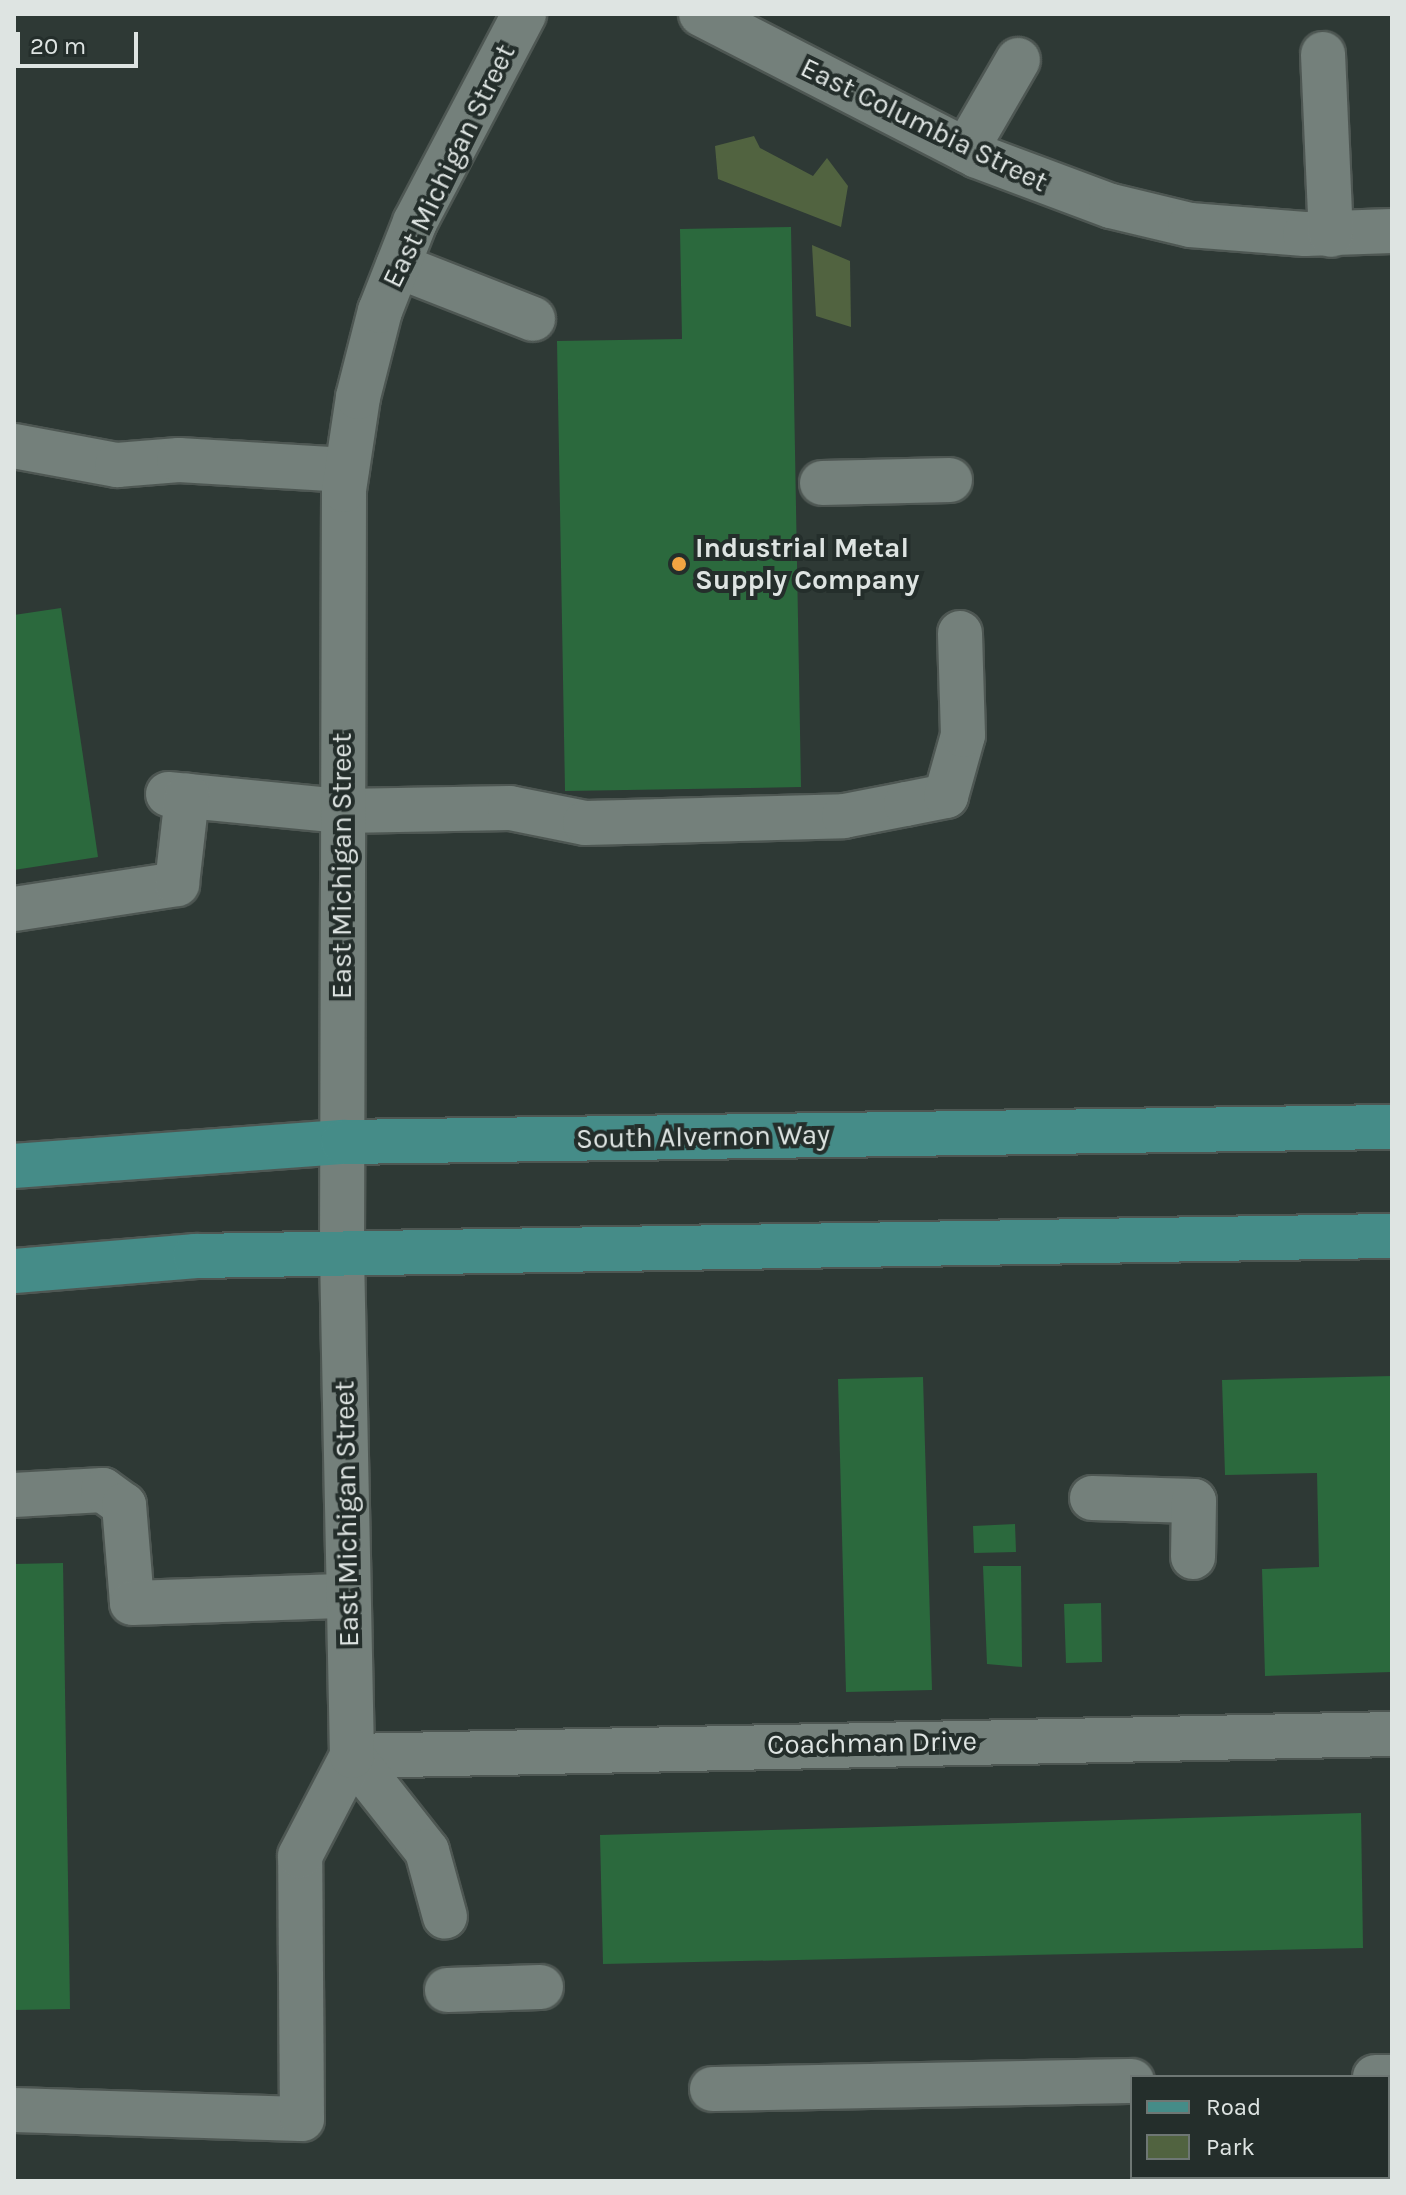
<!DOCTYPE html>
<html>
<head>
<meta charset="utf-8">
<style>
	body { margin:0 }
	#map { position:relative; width:1406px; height:2195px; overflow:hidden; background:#2e3935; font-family:Karla,sans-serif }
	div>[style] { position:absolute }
	.green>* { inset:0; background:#516340 }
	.building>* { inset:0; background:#2b693d }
	.roads { filter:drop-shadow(2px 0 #4e5753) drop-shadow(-2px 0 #4e5753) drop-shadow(0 2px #4e5753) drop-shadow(0 -2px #4e5753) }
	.minor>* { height:44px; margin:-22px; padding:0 22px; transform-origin:22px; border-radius:22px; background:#74807b }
	.major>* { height:44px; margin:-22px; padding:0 22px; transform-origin:22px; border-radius:22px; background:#458c88 }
	.dots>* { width:22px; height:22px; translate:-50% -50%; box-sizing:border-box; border:4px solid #242e2b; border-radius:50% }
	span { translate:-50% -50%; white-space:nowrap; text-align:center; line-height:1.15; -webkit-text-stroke:8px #242e2b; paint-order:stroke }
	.street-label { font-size:28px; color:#dee4e2 }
	.poi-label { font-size:28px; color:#dee4e2; font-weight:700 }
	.left { translate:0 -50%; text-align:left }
	.frame { position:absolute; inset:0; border:16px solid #dee4e2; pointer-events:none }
	.legend { position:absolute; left:1130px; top:2075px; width:260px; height:104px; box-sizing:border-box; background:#242e2b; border:2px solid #6e7774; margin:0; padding:10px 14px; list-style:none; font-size:24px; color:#dee4e2 }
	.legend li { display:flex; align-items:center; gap:16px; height:40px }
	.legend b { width:40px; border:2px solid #6e7774 }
	.scale { position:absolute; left:16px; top:32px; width:122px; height:36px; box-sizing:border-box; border:4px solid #dee4e2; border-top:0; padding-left:10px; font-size:24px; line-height:28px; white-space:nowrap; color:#dee4e2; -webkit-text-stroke:6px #242e2b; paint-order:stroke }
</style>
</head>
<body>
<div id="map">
	<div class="green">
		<i style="clip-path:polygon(754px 136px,760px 148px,813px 176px,827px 158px,848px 186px,841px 227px,718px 179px,715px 146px)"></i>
		<i style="clip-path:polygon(812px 245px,850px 261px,851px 327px,816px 316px)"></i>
	</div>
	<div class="building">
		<i style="clip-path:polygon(791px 227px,801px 787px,565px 791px,557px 341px,682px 339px,680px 229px)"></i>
		<i style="clip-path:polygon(61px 608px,98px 857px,14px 870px,14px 615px)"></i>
		<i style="clip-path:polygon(1392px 1376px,1392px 1672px,1265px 1676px,1262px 1569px,1319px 1567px,1317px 1473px,1225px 1475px,1222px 1380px)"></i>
		<i style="clip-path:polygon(923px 1377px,932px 1690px,846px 1692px,838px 1379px)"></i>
		<i style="clip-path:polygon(1015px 1524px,1016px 1552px,974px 1553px,973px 1526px)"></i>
		<i style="clip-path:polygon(63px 1563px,70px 2009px,14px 2010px,14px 1564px)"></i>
		<i style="clip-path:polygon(983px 1566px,1021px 1566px,1022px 1667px,987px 1664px)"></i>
		<i style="clip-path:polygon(1101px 1603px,1102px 1662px,1066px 1663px,1064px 1604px)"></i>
		<i style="clip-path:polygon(1361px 1813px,1363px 1948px,603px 1964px,600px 1835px)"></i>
	</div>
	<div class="roads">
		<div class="minor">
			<i style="left:701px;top:14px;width:310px;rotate:27.2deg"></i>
			<i style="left:977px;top:156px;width:143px;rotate:20.5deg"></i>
			<i style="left:1111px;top:206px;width:81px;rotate:13.5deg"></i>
			<i style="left:1190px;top:225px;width:115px;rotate:4.5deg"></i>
			<i style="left:1305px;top:234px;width:87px;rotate:-2deg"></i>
			<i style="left:1323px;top:54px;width:181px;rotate:87.5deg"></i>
			<i style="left:966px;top:150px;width:104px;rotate:-60deg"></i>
			<i style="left:398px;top:266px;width:145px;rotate:21.4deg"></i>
			<i style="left:14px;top:446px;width:105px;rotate:10.5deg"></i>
			<i style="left:117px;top:465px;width:62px;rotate:-4.6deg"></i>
			<i style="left:179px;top:460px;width:168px;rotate:3.4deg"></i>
			<i style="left:822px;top:483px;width:128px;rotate:-1.3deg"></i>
			<i style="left:168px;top:794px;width:175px;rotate:5.6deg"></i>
			<i style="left:342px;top:811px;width:168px;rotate:-1deg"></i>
			<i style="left:510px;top:808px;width:76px;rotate:11.3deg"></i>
			<i style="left:585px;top:823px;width:259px;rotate:-1.5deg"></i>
			<i style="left:844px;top:816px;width:63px;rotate:-11deg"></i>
			<i style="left:906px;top:804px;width:41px;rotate:-11.3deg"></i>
			<i style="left:946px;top:796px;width:63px;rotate:-74.4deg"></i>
			<i style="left:963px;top:735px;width:102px;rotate:-91.7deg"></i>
			<i style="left:14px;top:909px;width:165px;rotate:-8.7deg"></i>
			<i style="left:177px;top:884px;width:89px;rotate:-83.5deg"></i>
			<i style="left:14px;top:1495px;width:89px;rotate:-3.2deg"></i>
			<i style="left:103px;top:1490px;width:26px;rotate:36deg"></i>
			<i style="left:124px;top:1505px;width:98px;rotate:85.3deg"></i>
			<i style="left:132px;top:1603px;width:216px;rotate:-1.9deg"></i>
			<i style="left:1092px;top:1498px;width:102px;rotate:1.7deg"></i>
			<i style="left:1194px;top:1501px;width:56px;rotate:91deg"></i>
			<i style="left:352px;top:1756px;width:1040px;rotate:-1.21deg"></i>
			<i style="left:352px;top:1756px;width:121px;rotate:51.7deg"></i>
			<i style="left:427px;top:1851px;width:68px;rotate:74.7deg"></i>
			<i style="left:447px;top:1990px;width:94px;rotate:-1.8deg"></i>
			<i style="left:1375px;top:2077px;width:17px"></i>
			<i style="left:712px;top:2089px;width:420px;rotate:-1.1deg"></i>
			<i style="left:14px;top:2110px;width:288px;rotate:1.8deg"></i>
			<i style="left:302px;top:2119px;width:263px;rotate:-90.4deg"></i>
			<i style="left:300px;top:1856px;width:113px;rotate:-62.5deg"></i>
			<i style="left:352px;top:1756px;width:503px;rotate:-91.14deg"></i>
			<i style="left:342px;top:1253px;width:763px;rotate:-89.85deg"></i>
			<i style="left:344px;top:490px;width:94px;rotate:-81.4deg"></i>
			<i style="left:358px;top:397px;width:89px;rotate:-75.7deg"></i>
			<i style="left:380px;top:311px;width:96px;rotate:-68.5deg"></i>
			<i style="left:415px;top:222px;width:235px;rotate:-62.3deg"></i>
		</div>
		<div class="major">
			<i style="left:14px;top:1166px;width:330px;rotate:-4.2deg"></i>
			<i style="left:343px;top:1142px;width:1049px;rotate:-0.82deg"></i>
			<i style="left:14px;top:1271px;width:182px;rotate:-4.7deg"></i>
			<i style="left:195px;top:1256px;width:1197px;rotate:-0.96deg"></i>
		</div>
	</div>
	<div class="dots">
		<i style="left:679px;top:564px;background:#f3a442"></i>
	</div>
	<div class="street-label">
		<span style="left:924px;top:125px;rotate:26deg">East Columbia Street</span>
		<span style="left:449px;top:166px;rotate:-64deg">East Michigan Street</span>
		<span style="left:342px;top:866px;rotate:-90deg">East Michigan Street</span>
		<span style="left:703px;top:1137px;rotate:-1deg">South Alvernon Way</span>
		<span style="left:347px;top:1514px;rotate:-91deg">East Michigan Street</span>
		<span style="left:872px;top:1743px;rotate:-1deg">Coachman Drive</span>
	</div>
	<div class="poi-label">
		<span class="left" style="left:695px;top:564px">Industrial Metal<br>Supply Company</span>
	</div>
	<div class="frame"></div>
	<ul class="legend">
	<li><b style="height:10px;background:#458c88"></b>Road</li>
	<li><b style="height:22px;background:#516340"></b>Park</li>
	</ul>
	<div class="scale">20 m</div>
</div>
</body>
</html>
